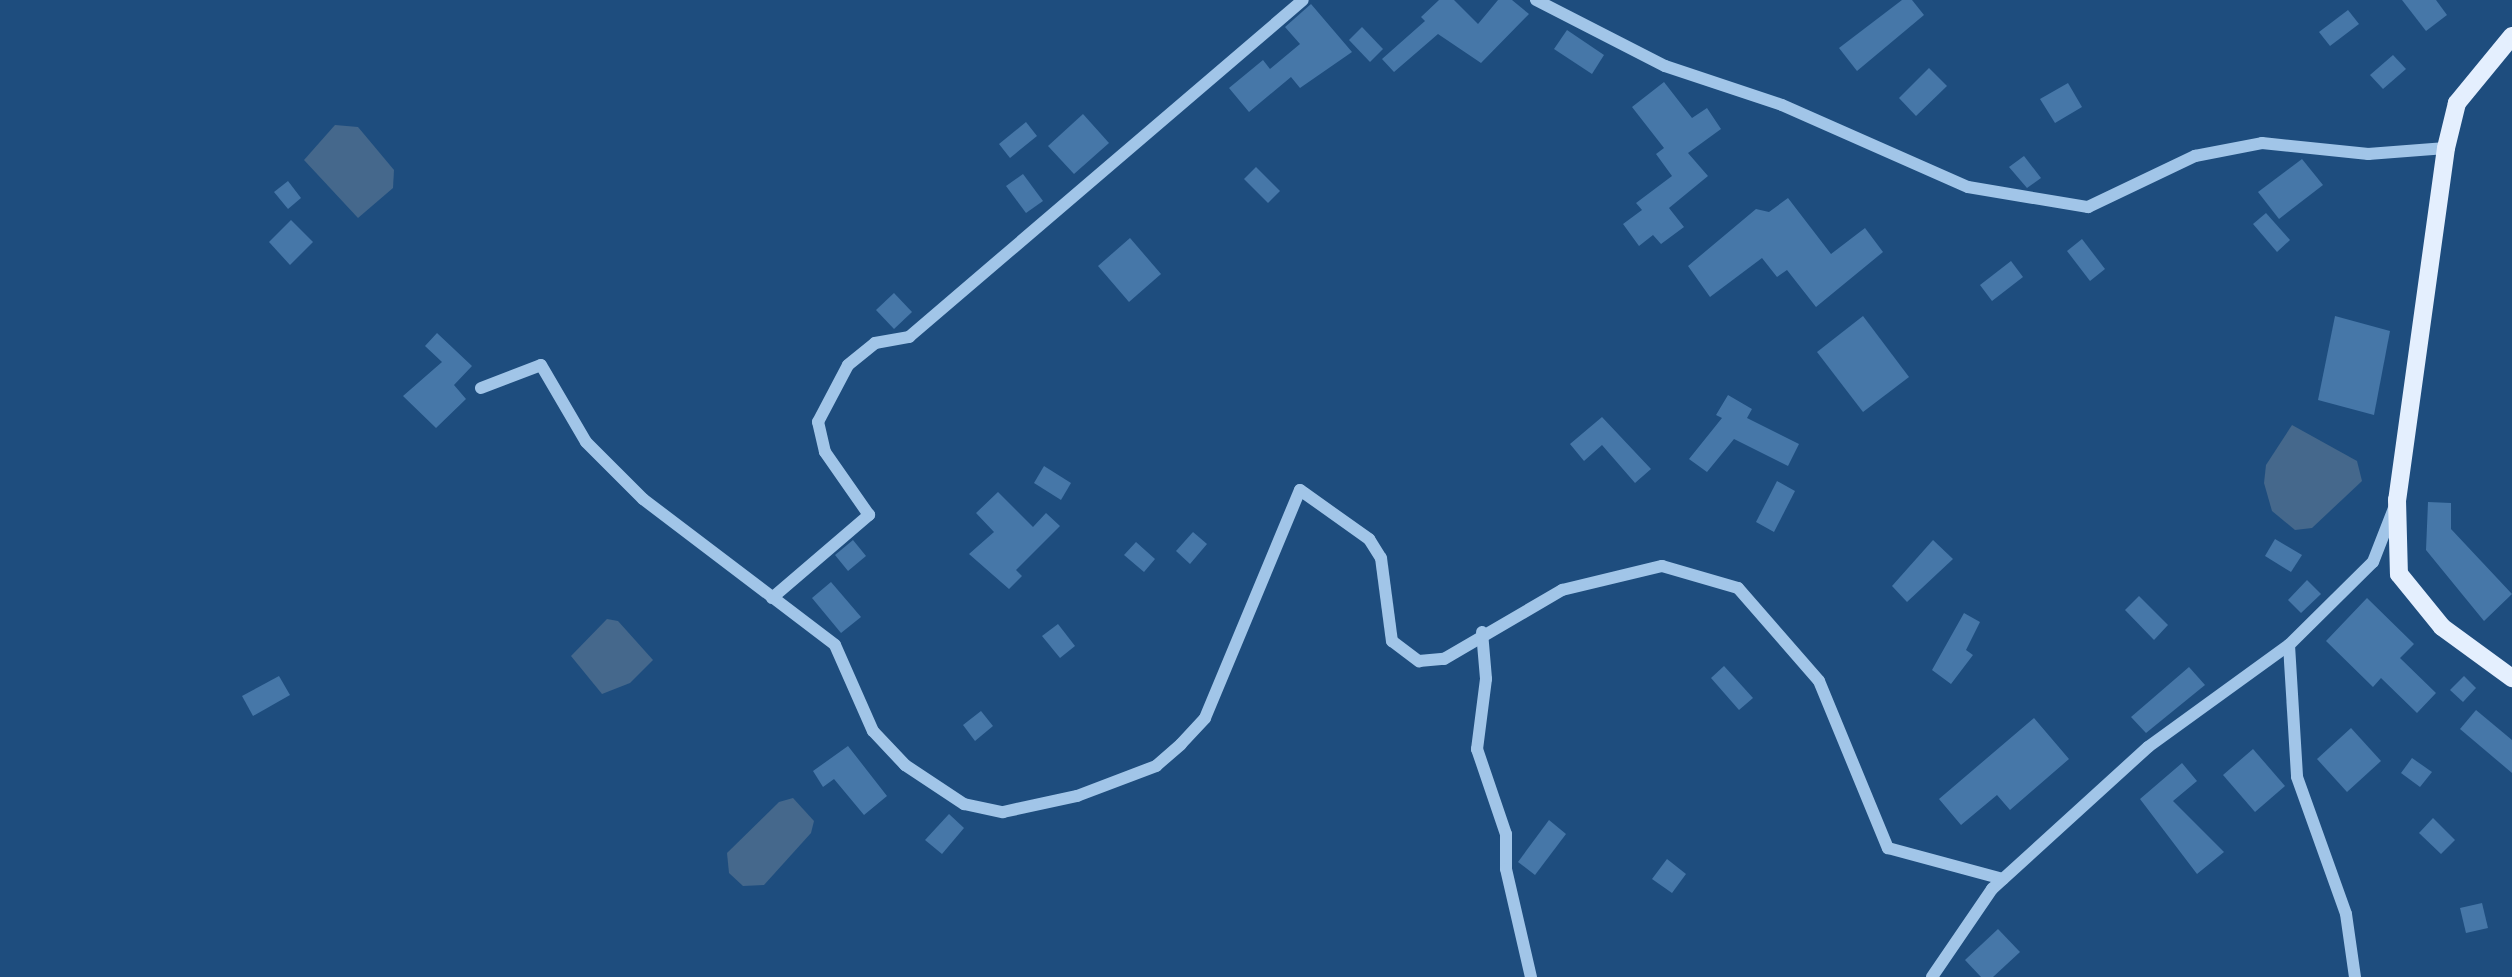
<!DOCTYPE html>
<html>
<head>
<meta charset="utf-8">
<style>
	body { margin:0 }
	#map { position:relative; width:2512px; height:977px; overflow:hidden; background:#1e4d7e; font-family:Barlow,sans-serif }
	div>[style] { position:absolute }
	.water>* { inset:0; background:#45688c }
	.building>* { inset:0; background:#4677a8 }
	.minor>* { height:12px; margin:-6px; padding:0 6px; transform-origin:6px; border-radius:6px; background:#a1c5e8 }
	.major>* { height:18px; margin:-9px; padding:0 9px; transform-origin:9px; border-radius:9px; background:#e4effe }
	span { translate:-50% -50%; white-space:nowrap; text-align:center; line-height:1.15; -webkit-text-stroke:5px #1e4d7e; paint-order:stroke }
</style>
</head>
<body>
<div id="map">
	<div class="water">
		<i style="clip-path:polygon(335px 125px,358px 127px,394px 170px,393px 188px,358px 218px,304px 160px)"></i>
		<i style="clip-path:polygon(2292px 425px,2357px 461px,2362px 481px,2312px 528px,2295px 530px,2272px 511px,2264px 483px,2266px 465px)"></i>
		<i style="clip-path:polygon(607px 619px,618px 621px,653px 660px,630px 683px,602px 694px,571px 656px)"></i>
		<i style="clip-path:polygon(793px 798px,814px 821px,811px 833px,764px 885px,743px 886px,729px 873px,727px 853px,779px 802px)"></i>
	</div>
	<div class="building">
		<i style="clip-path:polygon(1439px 0,1454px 0,1478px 24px,1498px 0,1512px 0,1529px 14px,1481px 63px,1438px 34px,1394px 72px,1382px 59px,1425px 21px,1421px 17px)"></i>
		<i style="clip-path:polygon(1902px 0,1912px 0,1924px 15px,1857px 71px,1839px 48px)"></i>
		<i style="clip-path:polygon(2402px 0,2436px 0,2447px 15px,2426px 31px)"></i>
		<i style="clip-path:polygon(1311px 4px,1352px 52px,1300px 88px,1291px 77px,1249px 112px,1229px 88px,1263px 60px,1270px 69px,1300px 44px,1285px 27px)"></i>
		<i style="clip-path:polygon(2348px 10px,2359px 24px,2330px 46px,2319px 32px)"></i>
		<i style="clip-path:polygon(1362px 27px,1383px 49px,1370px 62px,1349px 40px)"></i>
		<i style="clip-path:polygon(1567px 30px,1604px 55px,1592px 74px,1554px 49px)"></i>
		<i style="clip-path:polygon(2393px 55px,2406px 69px,2383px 89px,2370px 75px)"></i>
		<i style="clip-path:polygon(1929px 68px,1947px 86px,1916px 116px,1899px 98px)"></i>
		<i style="clip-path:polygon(1664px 82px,1692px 118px,1707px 108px,1721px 129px,1688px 153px,1708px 176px,1669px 208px,1684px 227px,1661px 244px,1653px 235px,1639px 246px,1623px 224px,1642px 210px,1636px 203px,1672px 176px,1656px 154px,1664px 148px,1632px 107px)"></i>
		<i style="clip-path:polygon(2068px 83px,2082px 107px,2055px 123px,2040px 99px)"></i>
		<i style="clip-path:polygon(1083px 114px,1109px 143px,1074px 174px,1048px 146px)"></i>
		<i style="clip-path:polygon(1026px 122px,1037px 136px,1010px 158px,999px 144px)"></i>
		<i style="clip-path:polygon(2024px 156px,2041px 178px,2027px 188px,2009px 167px)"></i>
		<i style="clip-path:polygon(2302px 159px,2323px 185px,2279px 219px,2258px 192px)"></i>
		<i style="clip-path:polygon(1256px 167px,1280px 191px,1268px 203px,1244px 179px)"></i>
		<i style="clip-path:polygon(1023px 174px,1043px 201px,1026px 213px,1006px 186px)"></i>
		<i style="clip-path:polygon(288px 181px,301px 198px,288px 209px,274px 192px)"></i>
		<i style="clip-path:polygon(1788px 198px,1831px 254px,1865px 228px,1883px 252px,1816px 307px,1787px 270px,1777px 277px,1762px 258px,1710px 297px,1688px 266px,1756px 209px,1769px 212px)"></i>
		<i style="clip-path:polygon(2266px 213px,2290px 240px,2277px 252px,2253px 224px)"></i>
		<i style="clip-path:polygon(291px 220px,313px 242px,290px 265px,269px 242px)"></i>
		<i style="clip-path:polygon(1130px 238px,1161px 274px,1129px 302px,1098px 266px)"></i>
		<i style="clip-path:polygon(2082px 239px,2105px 269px,2090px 281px,2067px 251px)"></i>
		<i style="clip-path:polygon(2011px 261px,2023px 277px,1992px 301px,1980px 285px)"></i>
		<i style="clip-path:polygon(894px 293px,912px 312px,894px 329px,876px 310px)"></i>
		<i style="clip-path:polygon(1863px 316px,1909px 377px,1863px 412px,1817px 352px)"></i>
		<i style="clip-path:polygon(2335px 316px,2390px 331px,2374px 415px,2318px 400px)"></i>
		<i style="clip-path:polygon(437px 333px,472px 366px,454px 385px,466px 399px,436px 428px,403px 396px,442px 362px,425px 346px)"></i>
		<i style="clip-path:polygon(1728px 395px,1752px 409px,1747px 418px,1799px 444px,1788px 466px,1734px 439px,1707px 472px,1689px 459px,1722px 418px,1716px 415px)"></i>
		<i style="clip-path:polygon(1602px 417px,1651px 469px,1635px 483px,1602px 445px,1584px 461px,1570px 444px)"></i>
		<i style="clip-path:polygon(1044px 466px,1071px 483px,1061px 500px,1034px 483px)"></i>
		<i style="clip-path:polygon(1777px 481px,1795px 491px,1774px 532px,1756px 522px)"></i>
		<i style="clip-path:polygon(998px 492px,1033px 527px,1046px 513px,1060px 526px,1016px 570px,1022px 576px,1009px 589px,969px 554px,994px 532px,976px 513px)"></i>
		<i style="clip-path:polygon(2428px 502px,2451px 503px,2451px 529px,2512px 594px,2484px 621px,2426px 550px)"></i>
		<i style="clip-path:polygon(1193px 532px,1207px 544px,1190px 564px,1176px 551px)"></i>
		<i style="clip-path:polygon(2275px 539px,2302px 555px,2291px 572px,2265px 556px)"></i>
		<i style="clip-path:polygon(853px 540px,866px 556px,848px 571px,835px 555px)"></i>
		<i style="clip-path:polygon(1933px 540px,1953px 559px,1907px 602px,1892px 586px)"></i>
		<i style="clip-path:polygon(1136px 542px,1155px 559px,1144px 572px,1124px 555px)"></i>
		<i style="clip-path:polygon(2307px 580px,2321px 594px,2301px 613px,2288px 600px)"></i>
		<i style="clip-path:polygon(831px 582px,861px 617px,841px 633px,812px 598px)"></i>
		<i style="clip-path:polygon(2139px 596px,2168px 625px,2154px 640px,2125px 610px)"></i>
		<i style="clip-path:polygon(2367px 598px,2414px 644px,2400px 658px,2436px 693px,2417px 713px,2381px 678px,2373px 687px,2326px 641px)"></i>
		<i style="clip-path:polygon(1964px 613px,1980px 622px,1966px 650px,1973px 655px,1951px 684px,1932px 670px)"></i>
		<i style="clip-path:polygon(1058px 624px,1075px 646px,1060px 658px,1042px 636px)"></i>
		<i style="clip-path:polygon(1724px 666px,1753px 698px,1739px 710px,1711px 678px)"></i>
		<i style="clip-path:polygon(2189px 667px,2205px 685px,2146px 733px,2131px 717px)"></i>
		<i style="clip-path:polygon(279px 676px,290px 695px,253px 716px,242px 696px)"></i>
		<i style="clip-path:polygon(2464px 676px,2476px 688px,2463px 702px,2450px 690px)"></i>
		<i style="clip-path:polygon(2476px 710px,2512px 740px,2512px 773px,2460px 729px)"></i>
		<i style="clip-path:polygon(981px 711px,993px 726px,975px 741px,963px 725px)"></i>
		<i style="clip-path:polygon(2034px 718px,2069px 759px,2010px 810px,1997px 795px,1961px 825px,1939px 799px)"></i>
		<i style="clip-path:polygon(2351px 728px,2381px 761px,2347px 792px,2317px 759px)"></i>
		<i style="clip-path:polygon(848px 746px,887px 796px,864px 815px,834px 779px,823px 787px,813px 771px)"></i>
		<i style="clip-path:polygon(2253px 749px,2285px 786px,2255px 812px,2223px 775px)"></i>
		<i style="clip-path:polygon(2412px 758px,2432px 772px,2420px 787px,2401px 773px)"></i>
		<i style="clip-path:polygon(2182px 763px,2197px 781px,2173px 801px,2224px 852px,2197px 874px,2140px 799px)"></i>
		<i style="clip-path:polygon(949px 814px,964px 828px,942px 854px,925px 840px)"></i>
		<i style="clip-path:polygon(2433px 818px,2455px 840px,2441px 854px,2419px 833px)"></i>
		<i style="clip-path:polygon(1549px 820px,1566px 834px,1535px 875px,1518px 862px)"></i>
		<i style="clip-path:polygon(1667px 859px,1686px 874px,1672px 893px,1652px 879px)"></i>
		<i style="clip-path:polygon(2482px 903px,2488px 928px,2466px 933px,2460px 908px)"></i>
		<i style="clip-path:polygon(1998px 929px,2020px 952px,1993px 977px,1981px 977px,1965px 960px)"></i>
	</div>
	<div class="minor">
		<i style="left:1536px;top:0;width:145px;rotate:27.1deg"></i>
		<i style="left:1665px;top:66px;width:123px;rotate:18.4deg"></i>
		<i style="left:1782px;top:105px;width:203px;rotate:23.8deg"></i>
		<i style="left:1968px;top:187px;width:122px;rotate:9.5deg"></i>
		<i style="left:2088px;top:207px;width:119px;rotate:-25.5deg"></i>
		<i style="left:2195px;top:156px;width:68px;rotate:-11deg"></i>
		<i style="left:2262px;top:143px;width:107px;rotate:5.9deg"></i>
		<i style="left:2368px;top:154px;width:78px;rotate:-4.4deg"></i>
		<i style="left:481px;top:388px;width:64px;rotate:-21deg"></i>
		<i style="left:541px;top:365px;width:89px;rotate:59.7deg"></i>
		<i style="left:586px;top:442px;width:81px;rotate:45deg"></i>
		<i style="left:643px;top:499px;width:241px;rotate:37.2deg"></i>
		<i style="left:835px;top:645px;width:94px;rotate:66.2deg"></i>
		<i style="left:873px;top:731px;width:47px;rotate:46.7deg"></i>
		<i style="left:905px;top:765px;width:71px;rotate:33.5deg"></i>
		<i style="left:964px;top:804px;width:40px;rotate:12deg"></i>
		<i style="left:1003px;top:812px;width:76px;rotate:-12.2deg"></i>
		<i style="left:1077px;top:796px;width:85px;rotate:-20.8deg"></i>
		<i style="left:1156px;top:766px;width:33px;rotate:-41deg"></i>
		<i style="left:1181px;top:744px;width:35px;rotate:-47deg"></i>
		<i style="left:1205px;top:718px;width:247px;rotate:-67.4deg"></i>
		<i style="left:1300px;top:490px;width:85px;rotate:35.4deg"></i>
		<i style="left:1369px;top:539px;width:22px;rotate:58deg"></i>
		<i style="left:1381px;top:558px;width:84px;rotate:82.5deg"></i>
		<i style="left:1392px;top:641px;width:34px;rotate:37deg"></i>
		<i style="left:1419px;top:661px;width:25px;rotate:-5deg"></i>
		<i style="left:1444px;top:659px;width:137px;rotate:-30.3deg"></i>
		<i style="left:1562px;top:590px;width:103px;rotate:-13.5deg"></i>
		<i style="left:1662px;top:566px;width:79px;rotate:16.1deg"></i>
		<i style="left:1738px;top:588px;width:123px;rotate:48.9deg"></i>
		<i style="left:1819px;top:681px;width:181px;rotate:67.6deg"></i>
		<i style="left:1888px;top:848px;width:119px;rotate:15.1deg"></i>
		<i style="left:772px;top:598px;width:128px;rotate:-40.6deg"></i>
		<i style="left:869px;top:515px;width:77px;rotate:-124.9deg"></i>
		<i style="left:825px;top:452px;width:31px;rotate:-103deg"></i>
		<i style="left:818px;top:422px;width:64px;rotate:-62.2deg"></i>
		<i style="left:848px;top:365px;width:35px;rotate:-39deg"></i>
		<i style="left:875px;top:343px;width:35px;rotate:-10deg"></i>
		<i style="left:909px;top:337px;width:518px;rotate:-40.54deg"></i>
		<i style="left:1482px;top:632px;width:47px;rotate:85.1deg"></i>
		<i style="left:1486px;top:679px;width:71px;rotate:97.3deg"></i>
		<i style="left:1477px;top:749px;width:90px;rotate:71.2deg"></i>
		<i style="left:1506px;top:834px;width:35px;rotate:90deg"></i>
		<i style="left:1506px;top:869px;width:111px;rotate:77deg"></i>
		<i style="left:2289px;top:645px;width:132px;rotate:86.5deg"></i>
		<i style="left:2297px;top:777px;width:145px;rotate:70.3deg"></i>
		<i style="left:2346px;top:914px;width:64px;rotate:81.9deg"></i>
		<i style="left:1932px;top:977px;width:107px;rotate:-55.7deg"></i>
		<i style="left:1992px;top:889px;width:211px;rotate:-42.3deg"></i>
		<i style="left:2148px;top:747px;width:174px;rotate:-35.9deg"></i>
		<i style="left:2289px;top:645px;width:118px;rotate:-44.7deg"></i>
		<i style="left:2373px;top:562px;width:58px;rotate:-68.7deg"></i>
	</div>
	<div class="major">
		<i style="left:2512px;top:36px;width:87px;rotate:129.4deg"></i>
		<i style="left:2457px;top:103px;width:46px;rotate:103.7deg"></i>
		<i style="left:2446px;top:148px;width:355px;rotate:97.9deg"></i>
		<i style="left:2397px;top:500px;width:74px;rotate:88.5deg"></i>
		<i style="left:2399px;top:574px;width:68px;rotate:50.9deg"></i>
		<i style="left:2442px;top:627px;width:87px;rotate:36.1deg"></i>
	</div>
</div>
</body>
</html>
